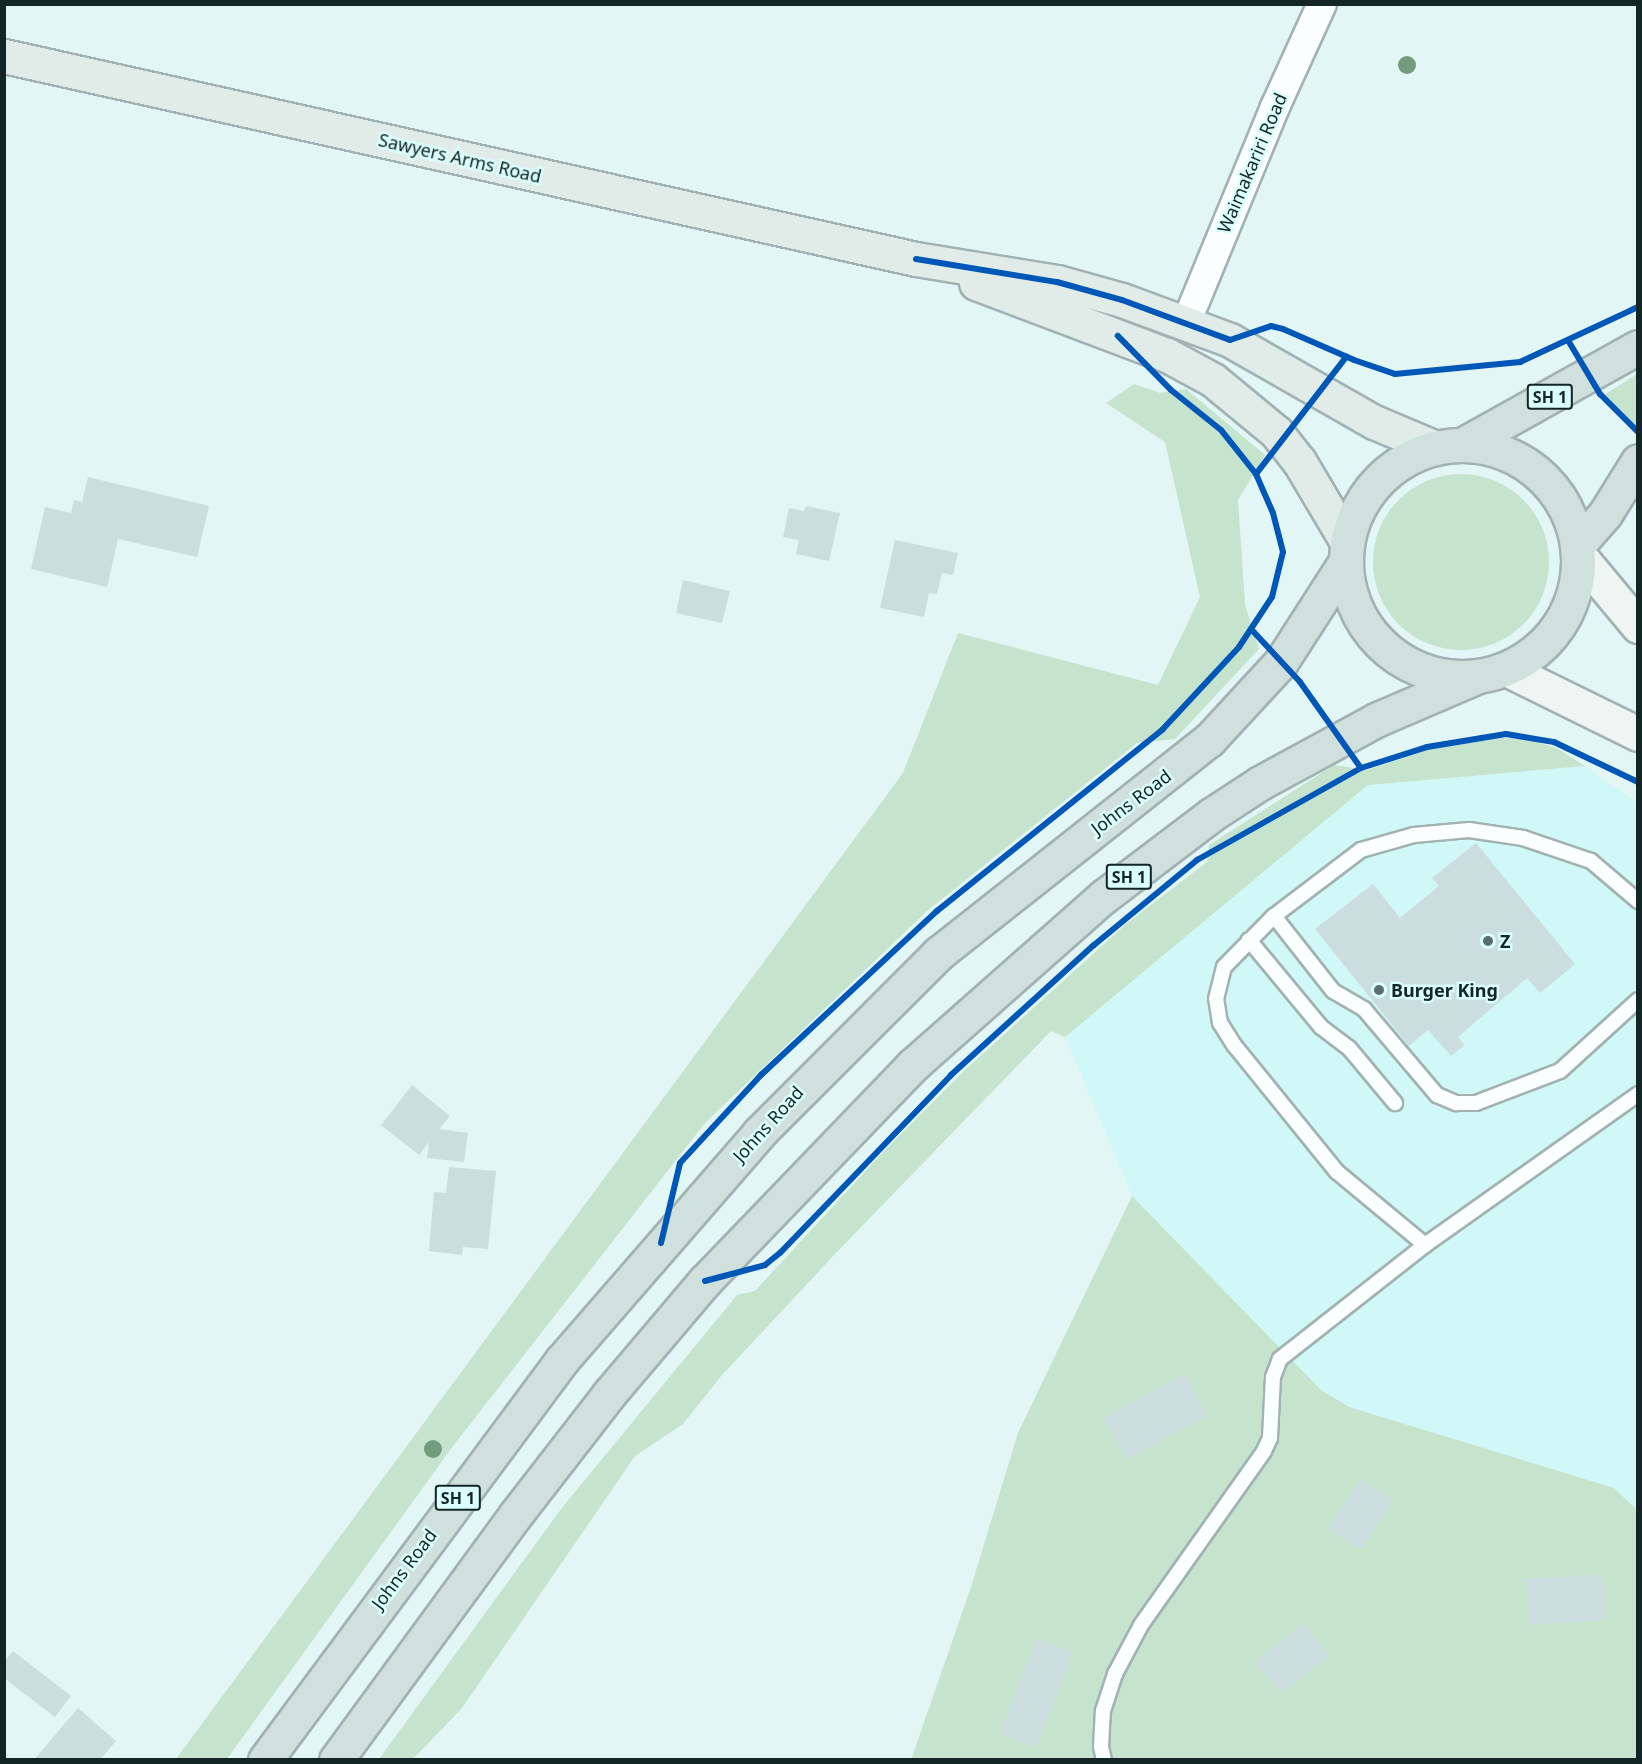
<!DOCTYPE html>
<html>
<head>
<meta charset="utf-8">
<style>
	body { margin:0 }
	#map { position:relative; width:1642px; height:1764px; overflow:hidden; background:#e2f6f5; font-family:"Noto Sans",sans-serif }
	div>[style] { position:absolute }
	.built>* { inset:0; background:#d0f8f6 }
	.green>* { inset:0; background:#c5e3cd }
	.round { border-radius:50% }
	.building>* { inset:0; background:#ccdddf }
	.roads { filter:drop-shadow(2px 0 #a2b2b2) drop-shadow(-2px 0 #a2b2b2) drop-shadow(0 2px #a2b2b2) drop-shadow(0 -2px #a2b2b2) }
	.lane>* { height:14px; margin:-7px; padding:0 7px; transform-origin:7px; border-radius:7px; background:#fbfefe }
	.street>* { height:28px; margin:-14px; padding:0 14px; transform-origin:14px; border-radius:14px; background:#fbfefe }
	.secondary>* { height:33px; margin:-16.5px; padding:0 16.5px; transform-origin:16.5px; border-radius:16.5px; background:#eef5f3 }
	.primary>* { height:33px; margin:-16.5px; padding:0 16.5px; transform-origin:16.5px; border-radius:16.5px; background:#e1ece9 }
	.highway>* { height:33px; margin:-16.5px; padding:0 16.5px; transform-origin:16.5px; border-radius:16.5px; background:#d0e0dc }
	.highway>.ring { margin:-16.5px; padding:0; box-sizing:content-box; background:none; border:33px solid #d0e0dc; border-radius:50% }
	.cycleway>* { height:6px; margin:-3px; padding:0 3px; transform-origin:3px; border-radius:3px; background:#0057b8 }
	.trees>* { width:18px; height:18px; margin:-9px; border-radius:50%; background:#739c7f }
	.dots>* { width:16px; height:16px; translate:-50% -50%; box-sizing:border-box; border:3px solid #dafefd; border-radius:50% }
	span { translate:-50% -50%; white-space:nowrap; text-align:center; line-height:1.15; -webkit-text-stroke:5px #dafefd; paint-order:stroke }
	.shield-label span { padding:2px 4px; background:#dafefd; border:2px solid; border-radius:4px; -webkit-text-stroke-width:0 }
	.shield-label { font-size:16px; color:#132524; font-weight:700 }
	.street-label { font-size:18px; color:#132524 }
	.poi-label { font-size:18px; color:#132524; font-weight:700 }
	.left { translate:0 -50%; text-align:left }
	.frame { position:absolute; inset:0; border:6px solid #132524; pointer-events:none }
</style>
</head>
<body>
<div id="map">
	<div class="built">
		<i style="clip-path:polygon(1585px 766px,1637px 803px,1637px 1510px,1614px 1488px,1349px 1407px,1321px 1390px,1132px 1196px,1065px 1037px,1368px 785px)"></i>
	</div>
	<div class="green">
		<i style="clip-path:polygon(1637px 374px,1637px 423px,1635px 426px,1604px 395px)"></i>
		<i style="clip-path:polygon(1134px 384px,1160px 393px,1186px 389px,1265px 455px,1238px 500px,1245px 605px,1259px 649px,1175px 739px,1137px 743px,927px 911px,705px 1123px,453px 1446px,227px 1759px,176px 1759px,903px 773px,958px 633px,1158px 685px,1200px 597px,1165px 442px,1106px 403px)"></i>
		<i class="round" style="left:1373px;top:474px;width:176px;height:176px"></i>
		<i style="clip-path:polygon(1501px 738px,1529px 739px,1558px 749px,1585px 766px,1368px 785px,1065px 1037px,1051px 1031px,835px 1254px,722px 1375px,683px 1424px,635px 1456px,462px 1708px,413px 1759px,379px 1759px,561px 1509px,737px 1295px,755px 1291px,887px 1148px,964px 1071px,1126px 924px,1207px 862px,1209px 845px,1334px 765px,1367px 770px,1431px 749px)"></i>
		<i style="clip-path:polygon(1132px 1196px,1321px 1390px,1349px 1407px,1614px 1488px,1637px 1510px,1637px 1759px,911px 1760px,971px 1587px,1018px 1433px)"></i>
	</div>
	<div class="building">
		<i style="clip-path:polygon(88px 477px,209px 506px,197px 557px,118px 539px,107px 587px,31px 569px,45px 507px,71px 513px,74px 500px,82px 502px)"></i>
		<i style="clip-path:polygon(806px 506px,840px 513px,829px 561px,796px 554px,799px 540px,783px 537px,789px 508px,804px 511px)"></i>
		<i style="clip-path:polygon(895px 540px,958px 553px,953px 575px,942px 573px,937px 594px,929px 593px,924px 617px,880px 608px)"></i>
		<i style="clip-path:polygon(683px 580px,730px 591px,722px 623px,676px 613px)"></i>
		<i style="clip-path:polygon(1476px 843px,1575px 964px,1540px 993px,1527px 978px,1458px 1037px,1465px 1045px,1451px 1056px,1428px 1030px,1409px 1046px,1315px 929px,1373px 884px,1400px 918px,1439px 886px,1432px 878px)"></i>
		<i style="clip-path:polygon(412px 1085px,450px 1116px,439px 1129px,468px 1133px,464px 1162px,427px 1158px,429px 1142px,419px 1155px,381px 1125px)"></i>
		<i style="clip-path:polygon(449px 1167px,496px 1171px,488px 1249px,463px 1247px,462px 1255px,429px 1251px,434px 1192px,446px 1193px)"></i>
		<i style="clip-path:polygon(1184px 1374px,1207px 1415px,1127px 1459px,1104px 1418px)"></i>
		<i style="clip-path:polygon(1360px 1480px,1393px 1500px,1361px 1550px,1328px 1529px)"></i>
		<i style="clip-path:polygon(1602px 1574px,1605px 1620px,1530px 1625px,1526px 1579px)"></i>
		<i style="clip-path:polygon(1304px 1623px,1329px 1655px,1281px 1693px,1255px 1662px)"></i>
		<i style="clip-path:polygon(1037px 1639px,1073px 1652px,1036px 1748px,1000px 1733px)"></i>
		<i style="clip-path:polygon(13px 1651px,71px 1696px,55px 1717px,4px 1678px,4px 1662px)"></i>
		<i style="clip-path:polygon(78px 1708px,116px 1741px,100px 1760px,34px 1760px)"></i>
	</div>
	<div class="roads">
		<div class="lane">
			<i style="left:1274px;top:916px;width:95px;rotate:51.8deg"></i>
			<i style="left:1333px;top:991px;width:36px;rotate:30deg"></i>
			<i style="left:1364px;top:1009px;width:113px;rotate:49.7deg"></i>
			<i style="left:1437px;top:1095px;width:21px;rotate:23deg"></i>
			<i style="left:1456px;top:1103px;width:20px"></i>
			<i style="left:1476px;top:1103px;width:90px;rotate:-20.9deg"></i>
			<i style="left:1560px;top:1071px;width:105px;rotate:-42.3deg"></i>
			<i style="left:1249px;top:940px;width:113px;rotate:50.4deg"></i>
			<i style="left:1321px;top:1027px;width:35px;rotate:37deg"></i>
			<i style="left:1349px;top:1048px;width:72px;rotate:50.1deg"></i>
			<i style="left:1425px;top:1245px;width:114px;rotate:-140.3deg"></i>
			<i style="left:1337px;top:1172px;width:164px;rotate:-129deg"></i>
			<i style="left:1234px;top:1045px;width:26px;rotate:-122deg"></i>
			<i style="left:1220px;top:1023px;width:24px;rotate:-99deg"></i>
			<i style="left:1216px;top:999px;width:33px;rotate:-76deg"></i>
			<i style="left:1224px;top:967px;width:71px;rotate:-45.6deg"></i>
			<i style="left:1274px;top:916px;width:109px;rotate:-37.2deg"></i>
			<i style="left:1361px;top:850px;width:55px;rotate:-15.8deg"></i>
			<i style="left:1414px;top:835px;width:55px;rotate:-5.2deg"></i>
			<i style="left:1469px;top:830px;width:55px;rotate:8.4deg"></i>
			<i style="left:1523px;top:838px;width:72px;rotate:18.7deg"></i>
			<i style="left:1591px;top:861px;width:62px;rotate:40.4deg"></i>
			<i style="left:1104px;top:1760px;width:13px;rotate:-103deg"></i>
			<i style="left:1101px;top:1747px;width:36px;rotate:-87deg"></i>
			<i style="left:1103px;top:1711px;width:39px;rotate:-72deg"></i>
			<i style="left:1115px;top:1674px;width:55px;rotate:-62deg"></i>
			<i style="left:1141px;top:1625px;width:213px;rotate:-54.7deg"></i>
			<i style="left:1264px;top:1451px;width:14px;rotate:-65deg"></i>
			<i style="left:1270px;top:1438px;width:61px;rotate:-87.2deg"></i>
			<i style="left:1273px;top:1377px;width:19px;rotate:-69deg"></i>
			<i style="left:1280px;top:1359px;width:184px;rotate:-38.2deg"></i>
			<i style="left:1425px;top:1245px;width:261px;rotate:-35.3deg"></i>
		</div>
		<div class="street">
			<i style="left:1186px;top:323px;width:234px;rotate:-67.6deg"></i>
			<i style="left:1275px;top:107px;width:113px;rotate:-65.5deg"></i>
		</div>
		<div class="secondary">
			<i style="left:1578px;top:554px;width:94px;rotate:50.2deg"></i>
			<i style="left:1506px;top:669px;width:147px;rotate:26.2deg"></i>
		</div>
		<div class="primary">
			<i style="left:4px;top:56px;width:934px;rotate:12.55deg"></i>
			<i style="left:916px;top:259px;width:143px;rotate:9.3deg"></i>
			<i style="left:1057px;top:282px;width:67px;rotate:15.5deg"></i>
			<i style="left:1122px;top:300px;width:115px;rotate:20.3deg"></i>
			<i style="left:1230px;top:340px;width:166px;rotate:29.7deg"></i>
			<i style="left:1374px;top:422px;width:67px;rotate:22.8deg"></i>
			<i style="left:976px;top:283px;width:204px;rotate:20.7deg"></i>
			<i style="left:1167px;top:355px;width:52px;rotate:28.5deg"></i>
			<i style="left:1213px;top:380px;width:82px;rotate:39.5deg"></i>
			<i style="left:1276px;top:432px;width:37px;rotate:52deg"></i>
			<i style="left:1299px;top:461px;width:94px;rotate:59.3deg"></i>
		</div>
		<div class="highway">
			<i style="left:1462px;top:445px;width:201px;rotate:-29.1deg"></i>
			<i class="ring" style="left:1346px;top:445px;width:199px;height:199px"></i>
			<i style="left:1577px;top:546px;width:43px;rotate:-48.8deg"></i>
			<i style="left:1605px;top:514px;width:62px;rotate:-58.1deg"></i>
			<i style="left:265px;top:1760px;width:498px;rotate:-53.4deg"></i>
			<i style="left:562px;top:1360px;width:301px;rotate:-49deg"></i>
			<i style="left:759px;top:1133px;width:255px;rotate:-45deg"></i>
			<i style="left:939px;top:953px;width:344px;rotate:-38.3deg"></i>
			<i style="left:1209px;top:740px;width:106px;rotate:-47.3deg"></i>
			<i style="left:1281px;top:662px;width:120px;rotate:-57.2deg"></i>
			<i style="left:336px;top:1760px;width:305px;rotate:-53.8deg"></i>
			<i style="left:516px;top:1514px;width:152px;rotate:-52.2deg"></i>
			<i style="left:609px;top:1394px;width:148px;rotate:-49.7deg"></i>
			<i style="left:705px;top:1281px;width:300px;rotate:-46.1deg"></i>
			<i style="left:913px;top:1065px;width:254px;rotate:-41.5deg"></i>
			<i style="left:1103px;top:897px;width:136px;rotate:-37.2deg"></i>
			<i style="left:1211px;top:815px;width:59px;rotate:-33.1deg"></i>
			<i style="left:1260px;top:783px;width:134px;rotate:-28.5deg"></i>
			<i style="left:1378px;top:719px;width:107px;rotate:-23.2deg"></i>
		</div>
	</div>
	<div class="cycleway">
		<i style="left:916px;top:259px;width:143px;rotate:9.3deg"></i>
		<i style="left:1057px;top:282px;width:67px;rotate:15.5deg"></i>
		<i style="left:1122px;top:300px;width:115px;rotate:20.3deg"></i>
		<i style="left:1230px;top:340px;width:43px;rotate:-18.9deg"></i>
		<i style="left:1271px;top:326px;width:12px;rotate:14deg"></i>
		<i style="left:1283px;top:329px;width:77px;rotate:23.6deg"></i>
		<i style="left:1354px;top:360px;width:43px;rotate:18.9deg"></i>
		<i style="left:1395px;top:374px;width:126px;rotate:-5.5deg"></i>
		<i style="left:1520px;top:362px;width:130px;rotate:-25deg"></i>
		<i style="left:1569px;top:342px;width:61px;rotate:59.2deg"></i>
		<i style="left:1600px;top:394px;width:54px;rotate:45deg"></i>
		<i style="left:1256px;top:474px;width:148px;rotate:-52.4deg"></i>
		<i style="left:1251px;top:629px;width:72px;rotate:47.2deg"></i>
		<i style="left:1300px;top:682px;width:105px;rotate:54.7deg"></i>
		<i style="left:661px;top:1243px;width:82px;rotate:-76.6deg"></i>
		<i style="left:680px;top:1163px;width:120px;rotate:-47.4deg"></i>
		<i style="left:761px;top:1075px;width:241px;rotate:-43deg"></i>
		<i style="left:937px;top:911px;width:289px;rotate:-38.8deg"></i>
		<i style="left:1162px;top:730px;width:113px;rotate:-47.1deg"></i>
		<i style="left:1239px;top:647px;width:60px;rotate:-56.6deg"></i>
		<i style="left:1272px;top:597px;width:46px;rotate:-76.3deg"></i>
		<i style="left:1283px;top:552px;width:40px;rotate:-104.4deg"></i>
		<i style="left:1273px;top:513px;width:43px;rotate:-113.6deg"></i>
		<i style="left:1256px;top:474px;width:56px;rotate:-128.5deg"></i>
		<i style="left:1221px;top:430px;width:64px;rotate:-141.3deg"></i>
		<i style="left:1171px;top:390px;width:76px;rotate:-134.5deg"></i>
		<i style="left:705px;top:1281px;width:62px;rotate:-14.9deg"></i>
		<i style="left:765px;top:1265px;width:19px;rotate:-39deg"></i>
		<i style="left:780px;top:1253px;width:247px;rotate:-46.1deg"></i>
		<i style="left:951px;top:1075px;width:193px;rotate:-42.3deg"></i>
		<i style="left:1094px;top:945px;width:134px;rotate:-39.5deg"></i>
		<i style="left:1197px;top:860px;width:188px;rotate:-29.3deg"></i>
		<i style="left:1361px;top:768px;width:69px;rotate:-17.7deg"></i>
		<i style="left:1427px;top:747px;width:80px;rotate:-9.3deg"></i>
		<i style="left:1506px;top:734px;width:49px;rotate:9.5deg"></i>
		<i style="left:1554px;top:742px;width:93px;rotate:25.5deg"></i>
	</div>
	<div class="trees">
		<i style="left:1407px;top:65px"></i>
		<i style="left:433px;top:1449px"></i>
	</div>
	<div class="dots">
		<i style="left:1488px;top:941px;background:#5b6e6d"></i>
		<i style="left:1379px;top:990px;background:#5b6e6d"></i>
	</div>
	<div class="shield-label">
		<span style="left:1550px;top:397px">SH 1</span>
		<span style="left:1129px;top:877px">SH 1</span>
		<span style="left:458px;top:1498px">SH 1</span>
	</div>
	<div class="street-label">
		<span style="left:460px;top:158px;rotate:13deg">Sawyers Arms Road</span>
		<span style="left:1252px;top:163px;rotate:-67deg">Waimakariri Road</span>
		<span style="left:1131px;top:802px;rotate:-37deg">Johns Road</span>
		<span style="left:768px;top:1124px;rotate:-48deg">Johns Road</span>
		<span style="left:404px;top:1569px;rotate:-53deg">Johns Road</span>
	</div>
	<div class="poi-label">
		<span class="left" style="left:1500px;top:941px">Z</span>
		<span class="left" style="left:1391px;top:990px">Burger King</span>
	</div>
	<div class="frame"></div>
</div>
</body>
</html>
